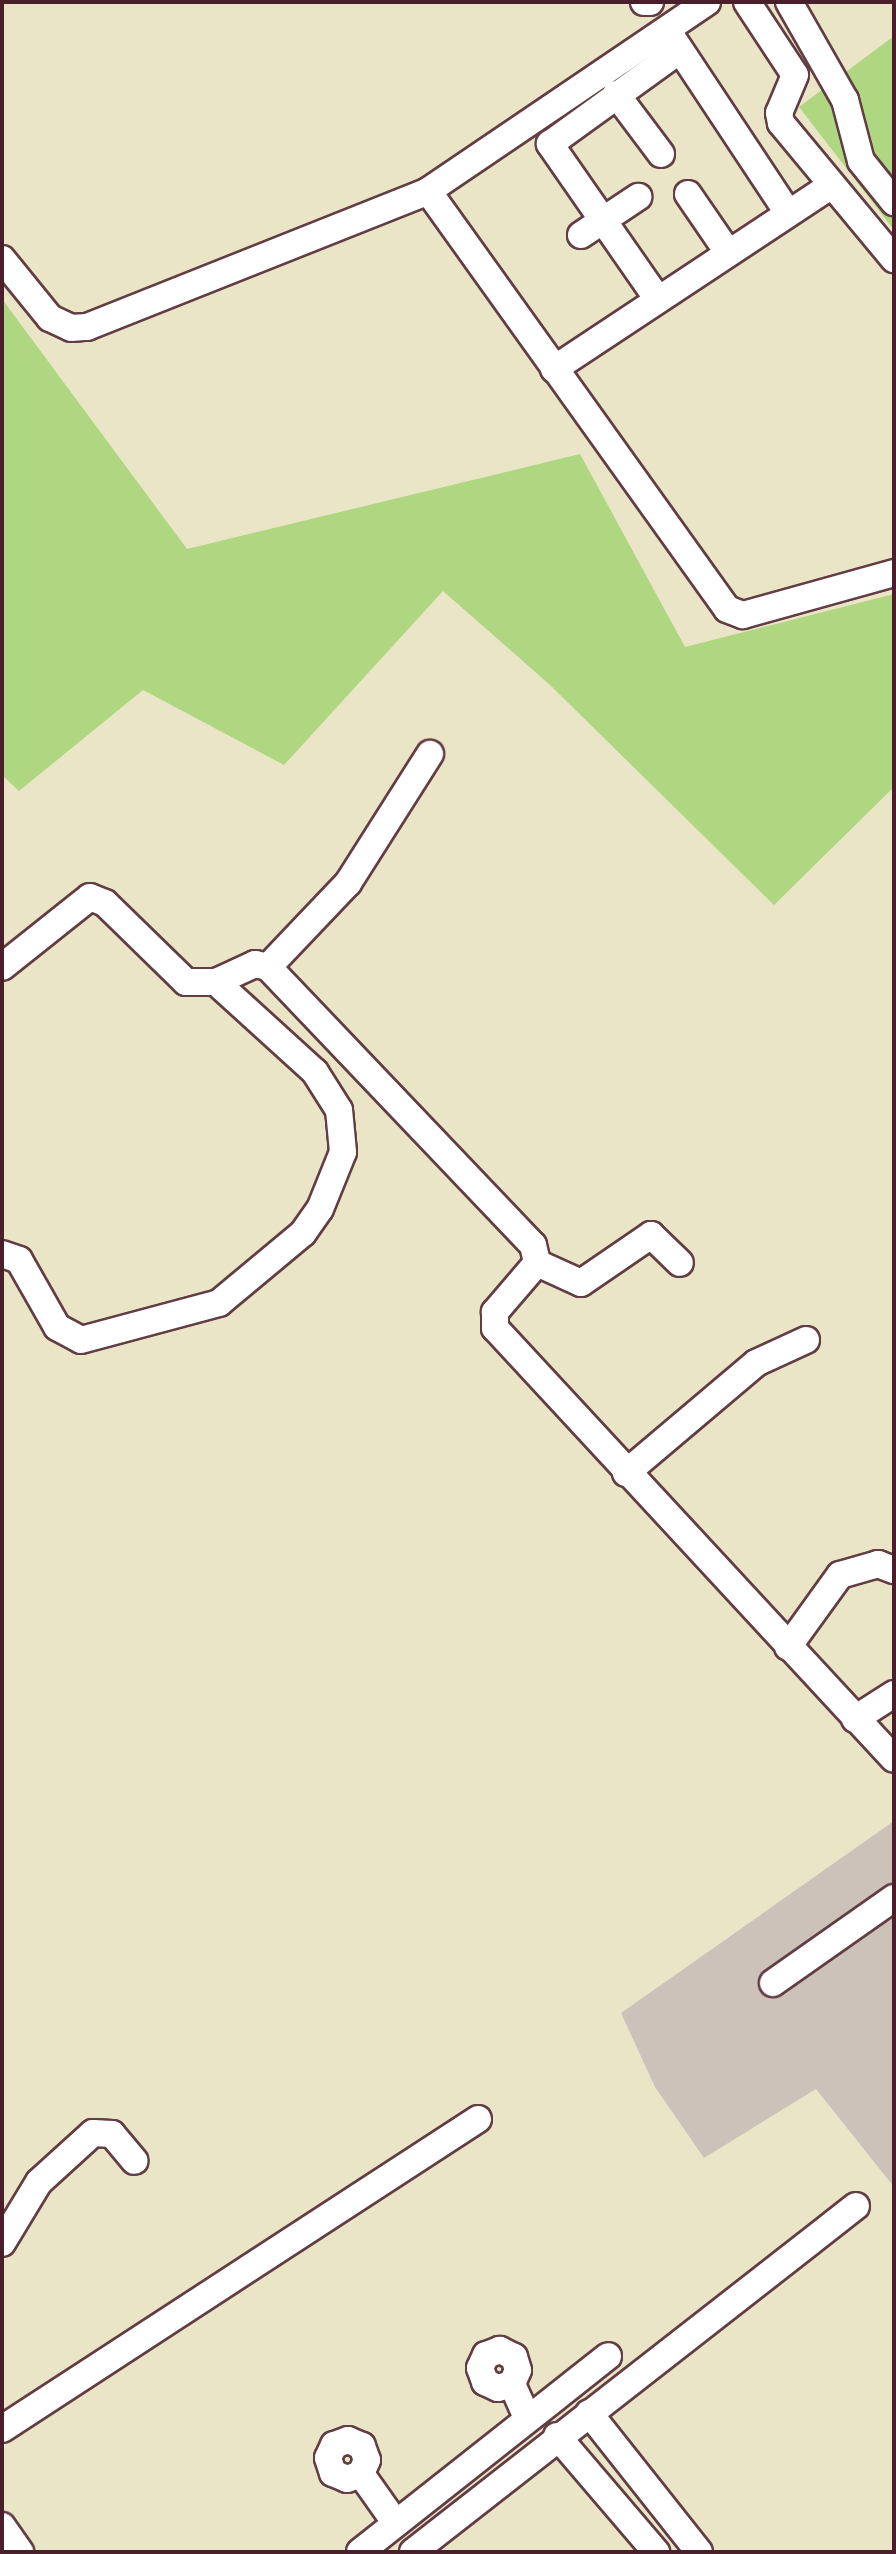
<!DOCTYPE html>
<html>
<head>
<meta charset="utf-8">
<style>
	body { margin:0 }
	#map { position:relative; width:896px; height:2554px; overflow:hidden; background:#ebe5c8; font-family:"Indie Flower",sans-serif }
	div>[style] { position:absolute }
	.industrial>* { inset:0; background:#ccc2b9 }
	.green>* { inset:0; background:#afd680 }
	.roads { filter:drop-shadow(2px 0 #623d43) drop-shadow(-2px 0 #623d43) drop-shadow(0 2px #623d43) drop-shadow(0 -2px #623d43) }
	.minor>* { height:26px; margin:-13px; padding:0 13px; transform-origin:13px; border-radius:13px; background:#fff }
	span { translate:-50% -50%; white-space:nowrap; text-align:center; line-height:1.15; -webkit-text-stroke:8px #f7f3e8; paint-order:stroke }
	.frame { position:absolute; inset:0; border:4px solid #4a1f2b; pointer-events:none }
</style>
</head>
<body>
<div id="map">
	<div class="industrial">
		<i style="clip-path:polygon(894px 1821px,894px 2187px,816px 2089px,704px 2158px,655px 2087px,621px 2013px)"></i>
	</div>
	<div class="green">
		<i style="clip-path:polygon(894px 36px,894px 230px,799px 107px)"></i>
		<i style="clip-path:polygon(2px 299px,187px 549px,580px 454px,685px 647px,894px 594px,894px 787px,774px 905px,550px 685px,443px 591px,284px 765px,143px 690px,19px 791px,2px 775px)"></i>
	</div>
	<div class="roads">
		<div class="minor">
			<i style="left:644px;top:2px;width:6px"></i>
			<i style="left:747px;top:2px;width:87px;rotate:56.7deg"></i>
			<i style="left:795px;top:75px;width:41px;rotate:112.8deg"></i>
			<i style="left:779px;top:113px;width:10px;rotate:79deg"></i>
			<i style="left:781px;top:123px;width:177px;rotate:50.3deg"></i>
			<i style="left:789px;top:2px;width:113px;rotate:60.3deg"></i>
			<i style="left:845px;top:100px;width:63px;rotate:75.3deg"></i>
			<i style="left:861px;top:161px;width:53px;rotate:51.2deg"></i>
			<i style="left:671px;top:36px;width:212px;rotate:56.5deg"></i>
			<i style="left:616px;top:94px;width:75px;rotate:53.1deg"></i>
			<i style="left:428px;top:191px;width:514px;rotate:54.42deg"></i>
			<i style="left:727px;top:609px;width:17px;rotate:21deg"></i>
			<i style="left:743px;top:615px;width:157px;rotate:-15.5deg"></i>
			<i style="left:688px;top:194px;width:69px;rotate:55.6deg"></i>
			<i style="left:581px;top:235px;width:69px;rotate:-33.7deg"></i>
			<i style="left:2px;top:259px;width:76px;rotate:50.9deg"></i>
			<i style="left:50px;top:318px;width:23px;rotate:25deg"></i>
			<i style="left:71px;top:328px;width:16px;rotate:-4deg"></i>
			<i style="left:87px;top:327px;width:367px;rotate:-21.7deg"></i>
			<i style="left:428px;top:191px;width:337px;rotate:-34.1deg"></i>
			<i style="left:657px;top:298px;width:188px;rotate:-124.8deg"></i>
			<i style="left:550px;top:144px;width:160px;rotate:-35.9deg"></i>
			<i style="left:554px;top:369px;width:333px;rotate:-33.5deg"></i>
			<i style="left:2px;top:967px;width:112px;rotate:-38.5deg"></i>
			<i style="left:90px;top:897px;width:16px;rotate:22deg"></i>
			<i style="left:105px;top:903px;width:113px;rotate:44.3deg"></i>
			<i style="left:186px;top:982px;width:30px"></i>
			<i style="left:216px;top:982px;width:43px;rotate:-24.8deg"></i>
			<i style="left:255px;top:964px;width:13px;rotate:13deg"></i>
			<i style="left:268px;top:967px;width:384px;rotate:46.4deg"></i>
			<i style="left:533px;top:1245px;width:18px;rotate:77deg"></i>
			<i style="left:537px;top:1263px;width:65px;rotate:130.6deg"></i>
			<i style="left:495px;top:1312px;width:16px;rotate:90deg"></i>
			<i style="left:495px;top:1328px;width:587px;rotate:47.21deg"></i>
			<i style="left:268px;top:967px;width:116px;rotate:-46.4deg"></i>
			<i style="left:348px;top:883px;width:153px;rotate:-57.6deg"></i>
			<i style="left:2px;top:1254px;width:18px;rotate:19deg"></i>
			<i style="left:19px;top:1260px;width:77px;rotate:60.4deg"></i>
			<i style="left:57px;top:1327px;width:27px;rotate:28deg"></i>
			<i style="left:81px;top:1340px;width:143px;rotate:-15deg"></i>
			<i style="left:219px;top:1303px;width:109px;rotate:-39.8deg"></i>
			<i style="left:303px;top:1233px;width:29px;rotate:-55deg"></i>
			<i style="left:320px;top:1209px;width:61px;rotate:-68deg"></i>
			<i style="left:343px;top:1152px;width:42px;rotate:-95.4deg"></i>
			<i style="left:339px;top:1110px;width:45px;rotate:-122.3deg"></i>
			<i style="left:315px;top:1072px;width:134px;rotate:-137.7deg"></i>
			<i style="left:537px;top:1263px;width:48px;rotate:24.4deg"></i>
			<i style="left:581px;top:1283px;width:85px;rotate:-34.4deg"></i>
			<i style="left:651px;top:1235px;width:40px;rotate:44deg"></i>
			<i style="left:626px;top:1473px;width:170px;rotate:-40.2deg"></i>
			<i style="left:756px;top:1363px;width:55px;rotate:-24.7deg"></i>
			<i style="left:788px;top:1647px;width:89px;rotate:-54.2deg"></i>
			<i style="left:840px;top:1575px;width:40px;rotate:-16deg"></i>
			<i style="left:878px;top:1564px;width:17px;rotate:21deg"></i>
			<i style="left:855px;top:1719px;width:46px;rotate:-32.7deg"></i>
			<i style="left:773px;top:1983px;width:148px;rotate:-35.1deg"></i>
			<i style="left:2px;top:2243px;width:71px;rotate:-58.8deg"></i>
			<i style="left:39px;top:2182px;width:73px;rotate:-42.2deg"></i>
			<i style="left:93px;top:2133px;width:19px;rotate:3deg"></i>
			<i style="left:112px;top:2134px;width:35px;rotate:50deg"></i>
			<i style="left:512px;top:2384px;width:15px;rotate:-67deg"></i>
			<i style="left:518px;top:2370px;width:14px;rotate:-107deg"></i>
			<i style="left:514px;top:2357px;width:16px;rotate:-153deg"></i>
			<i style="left:500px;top:2350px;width:15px;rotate:160deg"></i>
			<i style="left:486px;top:2355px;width:14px;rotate:115deg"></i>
			<i style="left:480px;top:2368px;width:15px;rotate:70deg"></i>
			<i style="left:485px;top:2382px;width:14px;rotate:25deg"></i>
			<i style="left:498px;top:2388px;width:15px;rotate:-16deg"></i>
			<i style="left:512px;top:2384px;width:36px;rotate:66deg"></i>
			<i style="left:589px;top:2413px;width:177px;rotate:51.6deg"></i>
			<i style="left:2px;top:2429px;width:568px;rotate:-33.07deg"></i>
			<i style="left:557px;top:2436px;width:153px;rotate:49.5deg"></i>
			<i style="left:361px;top:2474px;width:15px;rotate:-67deg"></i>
			<i style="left:367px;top:2460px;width:15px;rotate:-110deg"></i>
			<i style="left:362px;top:2446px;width:15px;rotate:-157deg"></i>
			<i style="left:348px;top:2440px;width:15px;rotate:160deg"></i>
			<i style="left:334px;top:2445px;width:14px;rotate:115deg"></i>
			<i style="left:328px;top:2458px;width:16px;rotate:72deg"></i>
			<i style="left:333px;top:2473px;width:15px;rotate:23deg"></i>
			<i style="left:347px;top:2479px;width:15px;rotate:-20deg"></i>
			<i style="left:361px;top:2474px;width:59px;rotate:54.7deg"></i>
			<i style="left:2px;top:2526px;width:32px;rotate:55deg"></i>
			<i style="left:360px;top:2552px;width:316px;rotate:-38.3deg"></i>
			<i style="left:413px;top:2552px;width:562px;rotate:-37.99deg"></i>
		</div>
	</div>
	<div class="frame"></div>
</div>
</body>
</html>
